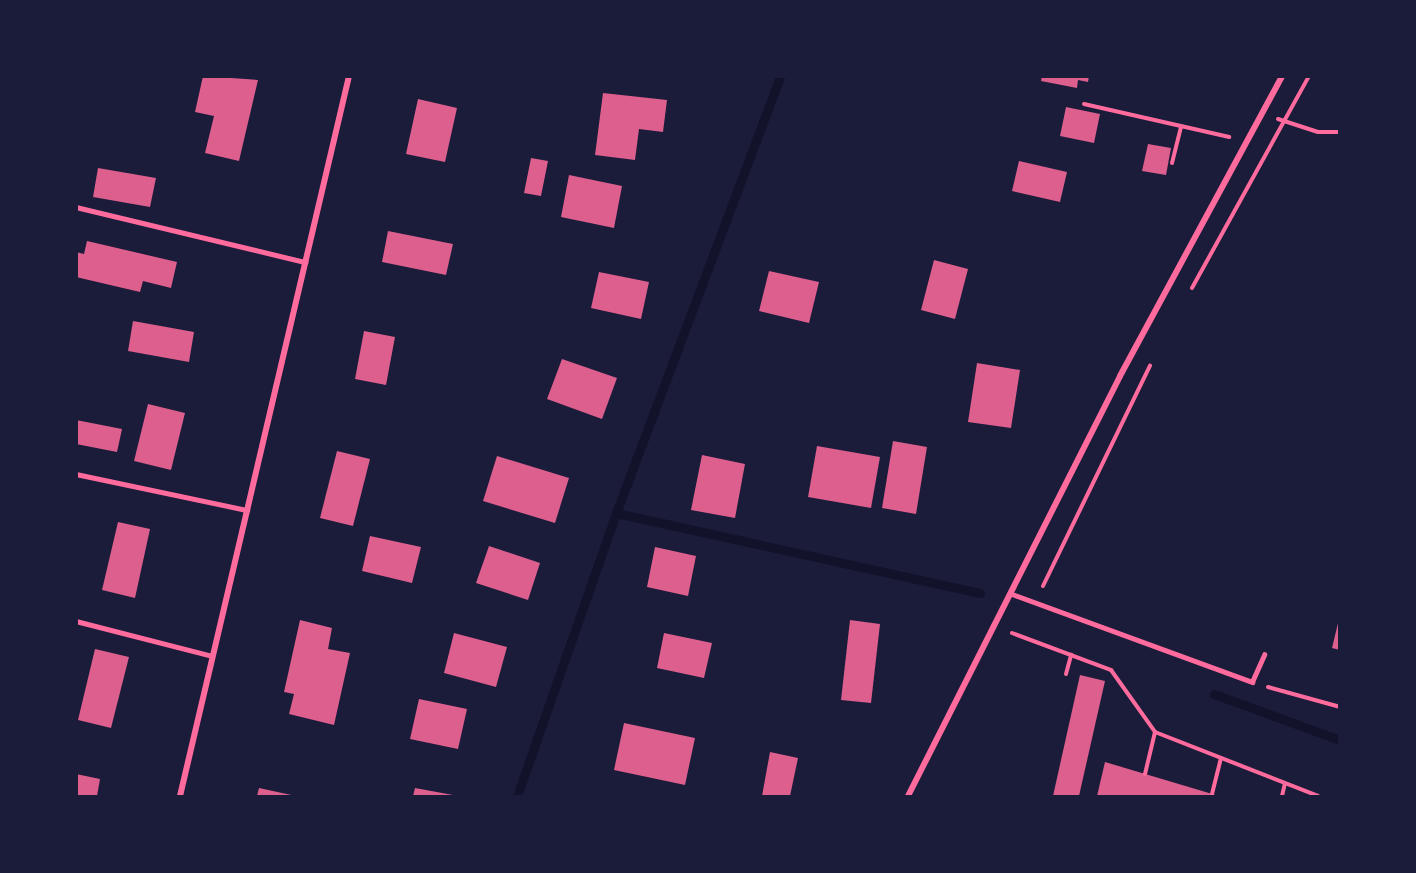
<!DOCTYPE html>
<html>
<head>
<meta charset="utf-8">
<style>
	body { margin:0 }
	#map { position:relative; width:1416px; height:873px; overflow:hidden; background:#1b1b3a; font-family:"Golos Text",sans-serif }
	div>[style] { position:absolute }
	.stream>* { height:9px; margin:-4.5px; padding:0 4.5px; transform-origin:4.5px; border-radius:4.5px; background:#12122b }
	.building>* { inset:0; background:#dd5f8e }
	.path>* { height:4px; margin:-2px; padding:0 2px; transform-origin:2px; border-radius:2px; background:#ff6b9d }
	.service>* { height:4.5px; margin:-2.25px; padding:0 2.25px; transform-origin:2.25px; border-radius:2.25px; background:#ff6b9d }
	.minor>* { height:6px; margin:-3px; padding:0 3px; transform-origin:3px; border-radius:3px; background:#ff6b9d }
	span { translate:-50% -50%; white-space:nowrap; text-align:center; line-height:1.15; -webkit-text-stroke:4.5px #1b1b3a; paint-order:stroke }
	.frame { position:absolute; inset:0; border:78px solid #1b1b3a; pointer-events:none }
</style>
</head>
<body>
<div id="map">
	<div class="stream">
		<i style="left:616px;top:513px;width:373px;rotate:12.4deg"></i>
		<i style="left:1214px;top:694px;width:134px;rotate:20.1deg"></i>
		<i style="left:517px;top:796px;width:300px;rotate:-70.7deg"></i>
		<i style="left:616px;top:513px;width:467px;rotate:-69.4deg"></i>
	</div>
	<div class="building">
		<i style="clip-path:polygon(203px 76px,258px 80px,239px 161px,205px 153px,214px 116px,195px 112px)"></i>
		<i style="clip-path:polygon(1042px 76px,1089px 76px,1088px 82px,1078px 80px,1077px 88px,1041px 81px)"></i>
		<i style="clip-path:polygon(603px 93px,667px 100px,663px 132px,639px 129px,635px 160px,595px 155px)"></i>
		<i style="clip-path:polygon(418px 99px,457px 108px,445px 162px,406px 154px)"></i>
		<i style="clip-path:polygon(1066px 107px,1100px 114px,1094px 143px,1060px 136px)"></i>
		<i style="clip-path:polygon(1148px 144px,1171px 148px,1166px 175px,1142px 171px)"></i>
		<i style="clip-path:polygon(531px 158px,548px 161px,541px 196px,524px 193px)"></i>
		<i style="clip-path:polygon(1019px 161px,1067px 172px,1060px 202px,1012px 191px)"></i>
		<i style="clip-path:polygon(98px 168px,156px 178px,150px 207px,93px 197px)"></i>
		<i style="clip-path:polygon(569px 175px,622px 186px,614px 228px,561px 217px)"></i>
		<i style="clip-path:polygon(388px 231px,453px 244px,446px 275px,382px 262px)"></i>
		<i style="clip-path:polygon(87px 241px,177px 262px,171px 288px,143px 281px,140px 292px,76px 277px,76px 252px,84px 254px)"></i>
		<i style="clip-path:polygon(934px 260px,968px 269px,955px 319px,921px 310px)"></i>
		<i style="clip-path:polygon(769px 271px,819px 282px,809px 323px,759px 311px)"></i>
		<i style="clip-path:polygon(599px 272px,649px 282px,641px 319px,591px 308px)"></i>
		<i style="clip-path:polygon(133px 321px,194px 332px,189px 362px,128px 351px)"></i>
		<i style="clip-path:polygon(364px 331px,395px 337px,386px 385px,355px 379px)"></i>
		<i style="clip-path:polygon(562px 359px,617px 378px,602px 419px,547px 399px)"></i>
		<i style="clip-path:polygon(977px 363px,1020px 370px,1011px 428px,968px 422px)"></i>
		<i style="clip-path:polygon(148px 404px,185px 413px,171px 470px,134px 461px)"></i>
		<i style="clip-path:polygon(76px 420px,122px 429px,117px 452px,76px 444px)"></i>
		<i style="clip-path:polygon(893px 441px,927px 447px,916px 514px,882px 508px)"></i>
		<i style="clip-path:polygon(817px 446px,880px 457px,871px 508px,808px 497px)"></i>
		<i style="clip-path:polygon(337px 451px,370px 459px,353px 526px,320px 518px)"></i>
		<i style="clip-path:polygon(702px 455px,745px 464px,735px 518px,691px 510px)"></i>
		<i style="clip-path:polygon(497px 456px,569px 478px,555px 523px,483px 501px)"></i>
		<i style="clip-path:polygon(118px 522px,150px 529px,135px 598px,102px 590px)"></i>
		<i style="clip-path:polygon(370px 536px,421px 547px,412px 583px,362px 571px)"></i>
		<i style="clip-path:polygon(489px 546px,540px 563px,528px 600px,476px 583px)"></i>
		<i style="clip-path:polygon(655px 547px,696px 556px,688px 596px,647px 587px)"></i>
		<i style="clip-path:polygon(1339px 619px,1340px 619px,1340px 650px,1332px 648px)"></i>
		<i style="clip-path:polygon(300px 620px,332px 628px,328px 649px,350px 653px,334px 725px,289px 714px,294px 694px,284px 692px)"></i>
		<i style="clip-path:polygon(850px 620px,880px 624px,871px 703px,841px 700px)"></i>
		<i style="clip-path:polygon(454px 633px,507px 647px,496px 687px,444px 673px)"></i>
		<i style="clip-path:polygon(664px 633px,712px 643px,704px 678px,657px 668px)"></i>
		<i style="clip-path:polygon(95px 649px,129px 657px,111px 728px,78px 720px)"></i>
		<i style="clip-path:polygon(1080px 675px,1105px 681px,1079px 796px,1053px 796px)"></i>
		<i style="clip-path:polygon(419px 699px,467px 709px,458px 749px,410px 739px)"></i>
		<i style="clip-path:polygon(624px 723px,695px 738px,685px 785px,614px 770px)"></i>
		<i style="clip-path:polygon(770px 752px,798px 758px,790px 796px,762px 796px)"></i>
		<i style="clip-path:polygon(1105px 762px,1219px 796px,1097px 796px)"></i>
		<i style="clip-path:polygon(76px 774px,100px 779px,97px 796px,76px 796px)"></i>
		<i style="clip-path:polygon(259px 788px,296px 796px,257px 796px)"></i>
		<i style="clip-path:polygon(415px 788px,453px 795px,453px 796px,413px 796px)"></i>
	</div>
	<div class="path">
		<i style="left:1084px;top:104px;width:149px;rotate:12.8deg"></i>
		<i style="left:1278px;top:119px;width:42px;rotate:18deg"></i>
		<i style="left:1318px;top:132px;width:22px"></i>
		<i style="left:1172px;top:163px;width:38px;rotate:-76deg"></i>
		<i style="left:1192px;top:288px;width:242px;rotate:-61.1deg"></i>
		<i style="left:1043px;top:586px;width:245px;rotate:-64.1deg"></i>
		<i style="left:1012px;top:633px;width:106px;rotate:20.5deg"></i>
		<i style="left:1111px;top:670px;width:76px;rotate:54.6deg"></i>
		<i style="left:1155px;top:732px;width:175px;rotate:21.4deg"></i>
		<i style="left:1066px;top:674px;width:20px;rotate:-75deg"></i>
		<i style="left:1268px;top:687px;width:75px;rotate:15.5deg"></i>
		<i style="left:1145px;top:774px;width:43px;rotate:-76.6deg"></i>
		<i style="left:1212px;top:794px;width:37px;rotate:-76deg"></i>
		<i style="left:1282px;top:796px;width:13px;rotate:-77deg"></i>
	</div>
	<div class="service">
		<i style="left:76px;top:207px;width:236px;rotate:13.5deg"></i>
		<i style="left:76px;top:474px;width:175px;rotate:11.9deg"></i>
		<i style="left:1012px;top:594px;width:256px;rotate:20.1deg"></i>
		<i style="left:1252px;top:682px;width:30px;rotate:-66deg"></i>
		<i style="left:76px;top:621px;width:140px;rotate:14.4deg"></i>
	</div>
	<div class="minor">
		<i style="left:180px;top:796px;width:740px;rotate:-76.79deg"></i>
		<i style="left:908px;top:796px;width:470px;rotate:-63.2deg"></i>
		<i style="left:1120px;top:376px;width:341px;rotate:-61.6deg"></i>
	</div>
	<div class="frame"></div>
</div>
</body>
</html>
